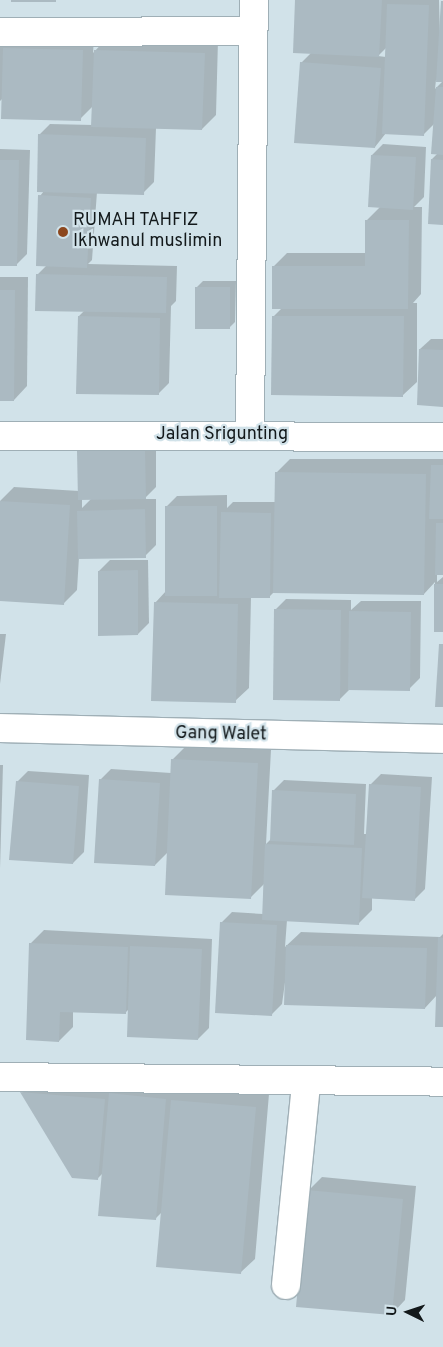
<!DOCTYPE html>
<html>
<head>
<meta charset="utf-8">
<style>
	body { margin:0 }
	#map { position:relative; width:443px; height:1347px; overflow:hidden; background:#d1e2e9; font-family:Overpass,sans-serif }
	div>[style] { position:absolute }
	.shadow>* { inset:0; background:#0003 }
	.building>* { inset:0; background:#abbac2 }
	.roads { filter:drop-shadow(1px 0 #9fafb6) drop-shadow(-1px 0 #9fafb6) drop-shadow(0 1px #9fafb6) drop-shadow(0 -1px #9fafb6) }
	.street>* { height:28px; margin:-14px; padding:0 14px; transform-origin:14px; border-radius:14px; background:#fff }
	.dots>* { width:14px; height:14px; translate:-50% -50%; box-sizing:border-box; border:2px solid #d1e2e9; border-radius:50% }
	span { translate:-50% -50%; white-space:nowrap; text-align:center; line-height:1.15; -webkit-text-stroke:4.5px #d1e2e9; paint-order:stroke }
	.poi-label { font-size:18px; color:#13191b }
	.left { translate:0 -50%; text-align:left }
	.street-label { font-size:18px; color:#13191b }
	.north { position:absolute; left:383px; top:1287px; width:50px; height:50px; -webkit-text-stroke:4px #d1e2e9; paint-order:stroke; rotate:274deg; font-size:14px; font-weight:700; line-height:20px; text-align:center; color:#13191b }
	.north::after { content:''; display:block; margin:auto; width:18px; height:22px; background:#13191b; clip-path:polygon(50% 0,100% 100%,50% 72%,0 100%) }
</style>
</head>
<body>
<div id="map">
	<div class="shadow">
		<i style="clip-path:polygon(evenodd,296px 0,439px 0,440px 39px,443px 1px,443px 81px,436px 80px,435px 89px,443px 81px,443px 223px,432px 159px,438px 153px,435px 123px,423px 135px,386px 133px,375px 147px,301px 63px,311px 53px,296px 0,386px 48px,386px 57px,378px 56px,386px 48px)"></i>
		<i style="clip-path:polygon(0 26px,94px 39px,93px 53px,108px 37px,218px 40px,216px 115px,202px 129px,156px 128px,154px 182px,143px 193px,97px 192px,92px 260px,88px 264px,177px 266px,176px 301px,171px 306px,169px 383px,158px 394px,79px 316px,85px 310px,37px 275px,47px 265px,40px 196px,44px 191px,39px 135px,50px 124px,93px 125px,93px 106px,80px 119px,3px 98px,0 101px)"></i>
		<i style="clip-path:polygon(383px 144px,426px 147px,424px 197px,414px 207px,422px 207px,421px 294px,413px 303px,417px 303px,417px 382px,403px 395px,274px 316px,282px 308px,273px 267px,287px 253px,366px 253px,366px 221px,380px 207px,372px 155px)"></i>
		<i style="clip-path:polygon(0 149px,30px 150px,27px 254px,16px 265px,0 265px)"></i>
		<i style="clip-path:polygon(0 277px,28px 277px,27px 386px,14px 400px,0 399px)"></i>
		<i style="clip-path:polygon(203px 281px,236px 281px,235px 322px,229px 328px,197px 287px)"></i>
		<i style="clip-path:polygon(431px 339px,443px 339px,443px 405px,420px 349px)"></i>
		<i style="clip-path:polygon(evenodd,156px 439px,156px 487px,144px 499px,156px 499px,156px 545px,145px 556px,79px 557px,77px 590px,63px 604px,0 600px,0 501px,14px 487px,79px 491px,78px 451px,89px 440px,156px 439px,82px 499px,91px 499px,82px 508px,82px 499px)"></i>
		<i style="clip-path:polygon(290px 459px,443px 459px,443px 574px,437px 574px,437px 582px,443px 577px,443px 630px,435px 630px,435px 582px,424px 594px,274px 592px,269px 597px,251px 597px,249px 688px,235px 701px,155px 603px,166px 591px,166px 507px,177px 496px,227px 495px,227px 508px,233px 502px,276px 502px,276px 473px)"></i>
		<i style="clip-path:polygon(110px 560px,148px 560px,149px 623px,138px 634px,99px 571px)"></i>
		<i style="clip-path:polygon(286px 599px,351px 600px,351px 610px,361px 601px,421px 601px,420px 678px,409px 689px,350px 689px,339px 700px,275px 610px)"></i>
		<i style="clip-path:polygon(0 634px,6px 634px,0 684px)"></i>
		<i style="clip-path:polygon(186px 746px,271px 750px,266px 844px,271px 839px,273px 791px,284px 780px,366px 784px,364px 834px,367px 834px,370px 785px,381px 774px,432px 777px,425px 889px,414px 900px,372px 898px,372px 910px,358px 924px,287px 920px,285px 947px,301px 932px,440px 937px,443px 934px,443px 1026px,437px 995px,425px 1008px,287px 968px,282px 1004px,271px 1015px,221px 923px,232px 912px,263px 914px,264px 884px,251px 897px,168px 852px,155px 865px,100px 780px,111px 769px,171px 773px,172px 760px)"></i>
		<i style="clip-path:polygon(0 765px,3px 765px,0 869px)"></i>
		<i style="clip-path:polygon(28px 771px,89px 775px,84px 852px,73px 863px,17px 782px)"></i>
		<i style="clip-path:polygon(44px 930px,212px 939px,209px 1028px,198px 1039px,129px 1009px,125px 1013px,73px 1011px,73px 1027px,59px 1041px,30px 944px)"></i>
		<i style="clip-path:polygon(32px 1081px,179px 1085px,178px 1094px,185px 1086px,269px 1094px,255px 1259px,241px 1272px,162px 1212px,155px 1219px,103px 1173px,97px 1179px,73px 1177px,22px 1092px)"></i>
		<i style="clip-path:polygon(322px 1177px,416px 1186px,405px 1300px,392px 1314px,308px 1191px)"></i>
	</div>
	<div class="building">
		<i style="clip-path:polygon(11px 0,56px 0,56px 2px,11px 2px)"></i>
		<i style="clip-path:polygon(295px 0,382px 0,379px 57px,293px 53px)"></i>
		<i style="clip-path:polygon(441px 1px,443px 1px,443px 82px,436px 82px)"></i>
		<i style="clip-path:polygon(387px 4px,429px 5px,424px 136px,382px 134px)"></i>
		<i style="clip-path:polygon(3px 48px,83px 50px,81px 121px,1px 119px)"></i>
		<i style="clip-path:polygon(94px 50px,205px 53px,202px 130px,91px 127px)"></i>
		<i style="clip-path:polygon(300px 62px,381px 68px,375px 148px,294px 143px)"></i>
		<i style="clip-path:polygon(436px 87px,443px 87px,443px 155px,431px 154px)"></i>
		<i style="clip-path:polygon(38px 134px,146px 138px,144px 195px,37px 192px)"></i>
		<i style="clip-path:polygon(371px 155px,416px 157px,413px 210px,368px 207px)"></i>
		<i style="clip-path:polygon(431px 159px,443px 160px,443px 225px,428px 224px)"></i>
		<i style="clip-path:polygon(0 160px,19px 160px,17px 266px,0 266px)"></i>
		<i style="clip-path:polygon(38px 195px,91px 198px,87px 268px,36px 266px)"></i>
		<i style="clip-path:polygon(365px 220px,409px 220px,408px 309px,272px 309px,272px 266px,365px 266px)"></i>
		<i style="clip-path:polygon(36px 274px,167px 277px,166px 313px,35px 311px)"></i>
		<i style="clip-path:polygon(195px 287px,230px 287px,230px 329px,195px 329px)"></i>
		<i style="clip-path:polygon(0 290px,15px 290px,14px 401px,0 401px)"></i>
		<i style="clip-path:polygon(78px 316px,160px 318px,159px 395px,76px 394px)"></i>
		<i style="clip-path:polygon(272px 316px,404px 316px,403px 397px,271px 395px)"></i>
		<i style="clip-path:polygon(419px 349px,443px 350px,443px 407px,417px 405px)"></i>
		<i style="clip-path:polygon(145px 450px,146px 499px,78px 500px,77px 451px)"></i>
		<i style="clip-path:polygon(431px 465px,443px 465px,443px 519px,429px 519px)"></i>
		<i style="clip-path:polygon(275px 472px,426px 474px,424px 595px,273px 593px)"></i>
		<i style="clip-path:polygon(0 501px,70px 505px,64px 605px,0 601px)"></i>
		<i style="clip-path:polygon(165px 506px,217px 506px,217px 596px,165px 596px)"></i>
		<i style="clip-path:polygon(145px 509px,146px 558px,78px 559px,77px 511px)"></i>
		<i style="clip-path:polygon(221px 512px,271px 513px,270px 598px,219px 598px)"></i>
		<i style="clip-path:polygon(436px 523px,443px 523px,443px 575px,435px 575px)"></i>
		<i style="clip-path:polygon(138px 570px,138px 635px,98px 636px,98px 571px)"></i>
		<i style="clip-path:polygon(434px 584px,443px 584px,443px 632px,434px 632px)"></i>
		<i style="clip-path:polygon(154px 602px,238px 604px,236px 703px,151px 701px)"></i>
		<i style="clip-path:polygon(274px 609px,341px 610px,340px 701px,273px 700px)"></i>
		<i style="clip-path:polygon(349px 611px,411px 612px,410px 691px,348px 690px)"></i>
		<i style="clip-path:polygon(439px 644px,443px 644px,443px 707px,435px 707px)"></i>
		<i style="clip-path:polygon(171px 759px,258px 763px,251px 899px,165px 895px)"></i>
		<i style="clip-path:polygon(99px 779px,160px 783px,155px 866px,94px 863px)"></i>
		<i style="clip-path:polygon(16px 781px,79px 786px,73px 864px,9px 860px)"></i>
		<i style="clip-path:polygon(369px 784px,421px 787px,415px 901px,362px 898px)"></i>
		<i style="clip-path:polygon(272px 790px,356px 794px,354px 845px,270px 841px)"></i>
		<i style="clip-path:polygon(265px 844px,362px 848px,359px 925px,262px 920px)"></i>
		<i style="clip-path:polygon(220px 922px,277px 925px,272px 1016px,215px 1013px)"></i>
		<i style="clip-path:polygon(438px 937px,443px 938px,443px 1027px,435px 1027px)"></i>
		<i style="clip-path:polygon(29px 943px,128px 947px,126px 1014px,60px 1012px,59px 1042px,26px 1040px)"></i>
		<i style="clip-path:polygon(286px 945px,427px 948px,425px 1009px,284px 1005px)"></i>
		<i style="clip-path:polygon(130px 946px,202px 949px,198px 1040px,127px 1037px)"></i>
		<i style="clip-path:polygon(20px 1092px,105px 1099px,98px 1180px,72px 1178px)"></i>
		<i style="clip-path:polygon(109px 1093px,166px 1099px,156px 1220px,98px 1216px)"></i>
		<i style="clip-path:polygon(171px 1100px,256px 1107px,241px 1274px,156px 1267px)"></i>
		<i style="clip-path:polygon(307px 1190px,403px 1199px,392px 1315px,296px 1307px)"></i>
	</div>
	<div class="roads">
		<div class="street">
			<i style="left:0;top:32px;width:253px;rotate:-0.2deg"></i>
			<i style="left:250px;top:434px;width:434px;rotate:-89.5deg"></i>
			<i style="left:0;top:436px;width:443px;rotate:0.1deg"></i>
			<i style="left:0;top:728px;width:443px;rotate:1.4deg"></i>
			<i style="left:0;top:1077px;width:443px;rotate:0.6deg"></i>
			<i style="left:286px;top:1285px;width:203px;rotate:-84.3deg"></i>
		</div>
	</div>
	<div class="dots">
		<i style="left:63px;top:232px;background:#8c471e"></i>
	</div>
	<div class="poi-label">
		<span class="left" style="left:73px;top:232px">RUMAH TAHFIZ<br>Ikhwanul muslimin</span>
	</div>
	<div class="street-label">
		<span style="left:222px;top:435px">Jalan Srigunting</span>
		<span style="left:221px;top:735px;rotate:1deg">Gang Walet</span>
	</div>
	<div class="north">U</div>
</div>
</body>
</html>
